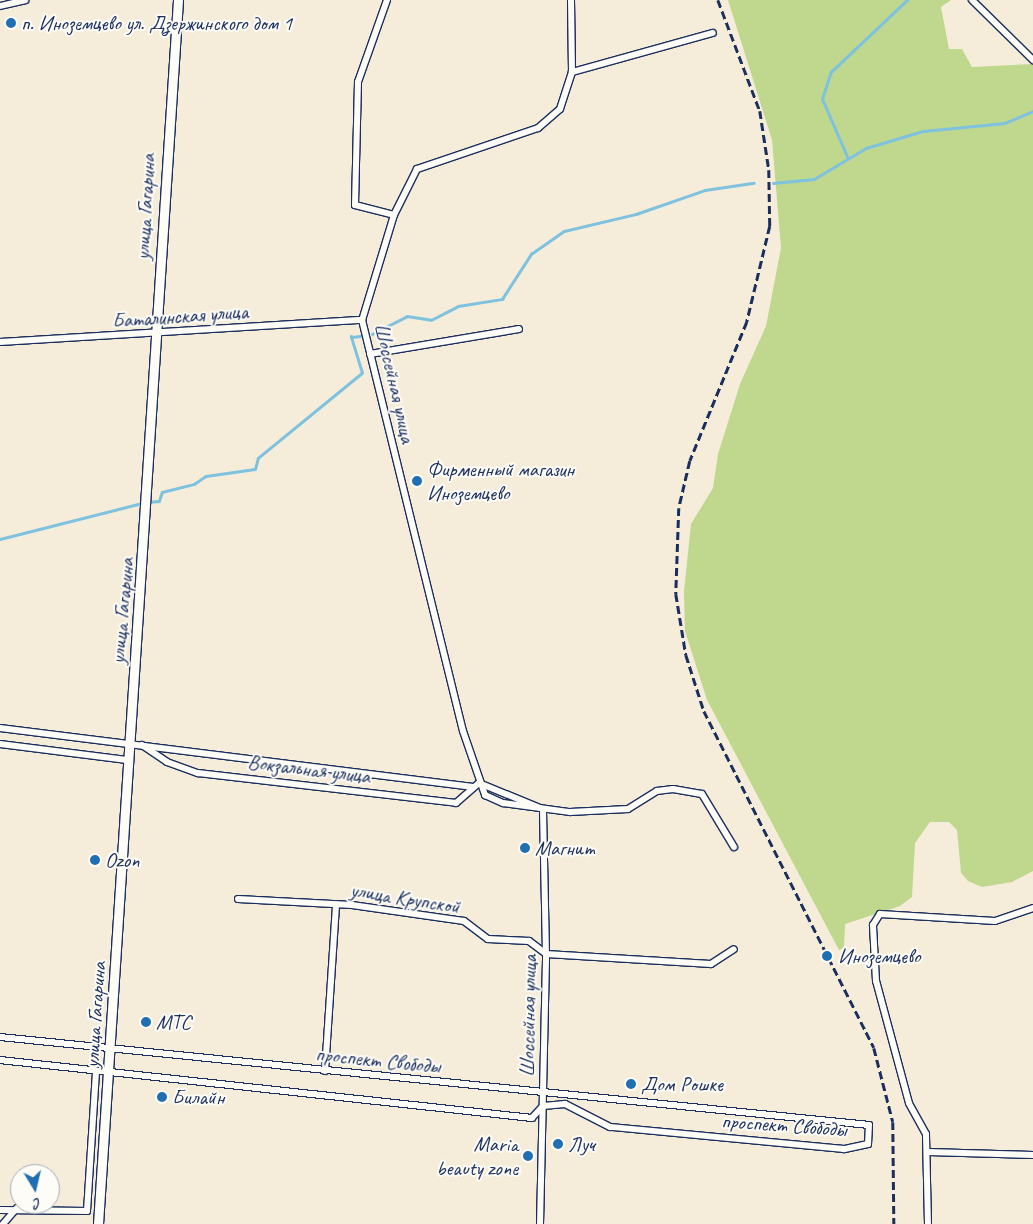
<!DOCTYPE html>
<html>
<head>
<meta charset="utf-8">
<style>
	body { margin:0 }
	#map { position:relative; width:1033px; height:1224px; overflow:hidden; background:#f5edda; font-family:Caveat,sans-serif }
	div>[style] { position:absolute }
	.green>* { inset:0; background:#bfd88e }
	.stream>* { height:2.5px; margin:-1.25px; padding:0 1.25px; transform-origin:1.25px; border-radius:1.25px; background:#7ec2df }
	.roads { filter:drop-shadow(1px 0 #1b2f5e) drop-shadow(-1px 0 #1b2f5e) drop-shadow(0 1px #1b2f5e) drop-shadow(0 -1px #1b2f5e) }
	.minor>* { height:6px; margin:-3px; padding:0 3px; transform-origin:3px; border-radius:3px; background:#fdfcf7 }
	.secondary>* { height:9px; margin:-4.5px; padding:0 4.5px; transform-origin:4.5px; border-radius:4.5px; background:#fdfcf7 }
	.rail>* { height:2.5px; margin-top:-1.25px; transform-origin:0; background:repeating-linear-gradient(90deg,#1b2f5e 0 8px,transparent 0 12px) }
	.dots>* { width:14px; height:14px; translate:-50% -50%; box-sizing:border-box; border:2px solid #fdfcf7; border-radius:50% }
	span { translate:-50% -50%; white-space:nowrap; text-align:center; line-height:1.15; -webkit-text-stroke:4px #fdfcf7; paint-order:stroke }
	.poi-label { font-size:21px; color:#1b2f5e }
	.left { translate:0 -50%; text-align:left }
	.right { translate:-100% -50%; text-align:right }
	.street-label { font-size:21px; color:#1b2f5e }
	.north { position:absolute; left:10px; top:1164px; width:50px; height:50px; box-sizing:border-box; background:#fdfcf7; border:1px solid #a3aaba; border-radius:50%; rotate:171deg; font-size:14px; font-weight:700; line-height:20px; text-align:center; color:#1b2f5e }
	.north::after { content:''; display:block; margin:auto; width:18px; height:22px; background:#1f6fb2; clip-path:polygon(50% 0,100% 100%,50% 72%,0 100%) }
</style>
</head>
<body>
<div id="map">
	<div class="green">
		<i style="clip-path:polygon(728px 0,951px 0,941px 7px,949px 49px,962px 49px,972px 67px,1033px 64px,1033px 871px,1012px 882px,982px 887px,968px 881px,961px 873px,957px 830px,949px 822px,930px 822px,915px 843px,912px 897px,900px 906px,845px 924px,844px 948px,839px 950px,707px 700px,685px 631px,684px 591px,691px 524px,713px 488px,718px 454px,740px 384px,766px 326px,781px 248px,772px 140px)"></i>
	</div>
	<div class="stream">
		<i style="left:848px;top:159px;width:65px;rotate:-113.4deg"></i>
		<i style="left:822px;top:99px;width:28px;rotate:-72deg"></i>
		<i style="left:831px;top:72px;width:105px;rotate:-43.5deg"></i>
		<i style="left:773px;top:183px;width:41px;rotate:-5.6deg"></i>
		<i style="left:814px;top:179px;width:61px;rotate:-30.8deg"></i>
		<i style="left:866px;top:148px;width:59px;rotate:-16.6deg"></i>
		<i style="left:923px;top:131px;width:82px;rotate:-5.6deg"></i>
		<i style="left:1005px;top:123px;width:30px;rotate:-23deg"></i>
		<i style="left:372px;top:334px;width:39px;rotate:-27deg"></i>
		<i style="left:407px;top:316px;width:24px;rotate:9deg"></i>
		<i style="left:431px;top:320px;width:30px;rotate:-27deg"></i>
		<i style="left:458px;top:306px;width:45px;rotate:-9deg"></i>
		<i style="left:502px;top:299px;width:54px;rotate:-57.2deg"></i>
		<i style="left:531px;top:254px;width:40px;rotate:-34.9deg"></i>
		<i style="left:564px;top:231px;width:74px;rotate:-13.3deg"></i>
		<i style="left:636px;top:214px;width:73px;rotate:-19.2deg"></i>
		<i style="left:705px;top:190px;width:49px;rotate:-8.3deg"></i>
		<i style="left:147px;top:502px;width:12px;rotate:-5deg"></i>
		<i style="left:159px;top:501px;width:9px;rotate:-72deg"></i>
		<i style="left:162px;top:492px;width:33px;rotate:-14deg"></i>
		<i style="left:194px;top:484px;width:14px;rotate:-34deg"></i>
		<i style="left:206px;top:476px;width:49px;rotate:-8.1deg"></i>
		<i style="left:255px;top:469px;width:11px;rotate:-75deg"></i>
		<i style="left:258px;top:458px;width:134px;rotate:-39.3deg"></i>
		<i style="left:362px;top:373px;width:38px;rotate:-107deg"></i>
		<i style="left:351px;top:337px;width:9px;rotate:-6deg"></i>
		<i style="left:0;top:539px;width:146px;rotate:-14.2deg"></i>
	</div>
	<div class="roads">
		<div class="minor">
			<i style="left:387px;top:0;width:87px;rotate:109.5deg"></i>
			<i style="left:358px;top:82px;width:123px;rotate:91.4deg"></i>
			<i style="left:355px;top:205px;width:40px;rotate:14.4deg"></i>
			<i style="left:571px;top:0;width:72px;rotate:89.2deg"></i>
			<i style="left:572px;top:72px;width:39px;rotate:108deg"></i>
			<i style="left:560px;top:109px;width:29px;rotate:139deg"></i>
			<i style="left:538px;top:128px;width:128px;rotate:161.3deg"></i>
			<i style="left:417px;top:169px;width:51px;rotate:116.6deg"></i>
			<i style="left:394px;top:215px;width:110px;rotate:106.9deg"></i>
			<i style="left:362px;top:320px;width:423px;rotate:76.2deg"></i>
			<i style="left:463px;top:731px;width:68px;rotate:71deg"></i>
			<i style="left:485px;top:795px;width:20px;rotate:24deg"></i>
			<i style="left:503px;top:803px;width:68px;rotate:7.7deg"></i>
			<i style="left:570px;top:812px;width:58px;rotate:-3deg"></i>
			<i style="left:628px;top:809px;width:34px;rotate:-32deg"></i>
			<i style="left:657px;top:791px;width:16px;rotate:-7deg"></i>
			<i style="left:673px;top:789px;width:29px;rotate:10deg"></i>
			<i style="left:702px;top:794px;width:62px;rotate:58.9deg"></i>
			<i style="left:972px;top:0;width:86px;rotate:44.5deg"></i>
			<i style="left:0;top:6px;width:26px;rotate:-13deg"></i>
			<i style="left:572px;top:72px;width:146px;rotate:-15.5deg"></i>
			<i style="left:0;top:342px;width:363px;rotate:-3.5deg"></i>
			<i style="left:370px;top:354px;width:151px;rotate:-9.5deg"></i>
			<i style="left:0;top:728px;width:475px;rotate:7.1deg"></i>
			<i style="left:0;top:744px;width:128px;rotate:7.2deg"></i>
			<i style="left:142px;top:745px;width:30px;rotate:34deg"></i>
			<i style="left:167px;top:762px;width:33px;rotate:20deg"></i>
			<i style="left:198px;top:773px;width:260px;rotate:6.6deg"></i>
			<i style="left:456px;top:803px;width:30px;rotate:-41deg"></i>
			<i style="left:479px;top:783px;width:66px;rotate:22.3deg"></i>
			<i style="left:238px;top:899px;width:114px;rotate:3deg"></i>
			<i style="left:352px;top:905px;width:113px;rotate:8.1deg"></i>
			<i style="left:464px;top:921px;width:30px;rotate:37deg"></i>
			<i style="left:488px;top:939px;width:41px;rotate:2.8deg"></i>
			<i style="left:529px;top:941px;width:21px;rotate:37deg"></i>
			<i style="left:546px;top:954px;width:165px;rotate:3.5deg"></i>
			<i style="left:711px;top:964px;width:27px;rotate:-33deg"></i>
			<i style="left:0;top:1037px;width:873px;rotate:5.78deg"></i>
			<i style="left:869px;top:1125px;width:19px;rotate:93deg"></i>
			<i style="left:868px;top:1144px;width:25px;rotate:168deg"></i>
			<i style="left:844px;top:1149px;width:235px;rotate:-174.6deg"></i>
			<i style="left:610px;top:1127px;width:51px;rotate:-152.9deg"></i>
			<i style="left:565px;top:1104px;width:22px;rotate:175deg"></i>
			<i style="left:543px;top:1106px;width:16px;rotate:133deg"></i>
			<i style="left:532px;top:1118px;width:535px;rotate:-173.78deg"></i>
			<i style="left:325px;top:1071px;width:167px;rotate:-86.2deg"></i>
			<i style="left:928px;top:1152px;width:105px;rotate:1.6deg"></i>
			<i style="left:0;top:1210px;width:87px;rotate:0.7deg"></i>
			<i style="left:87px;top:1211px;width:141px;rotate:-86.3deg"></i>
			<i style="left:3px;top:1224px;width:21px;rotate:-49deg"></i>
			<i style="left:540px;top:1224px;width:270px;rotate:-88.7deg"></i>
			<i style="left:546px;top:954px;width:144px;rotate:-91.2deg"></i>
			<i style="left:928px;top:1224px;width:90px;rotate:-91.3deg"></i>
			<i style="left:926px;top:1134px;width:35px;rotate:-119deg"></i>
			<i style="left:909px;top:1103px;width:126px;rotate:-105.1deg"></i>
			<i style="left:876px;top:981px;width:56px;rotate:-93.1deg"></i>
			<i style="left:873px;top:925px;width:13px;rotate:-58deg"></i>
			<i style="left:880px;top:914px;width:115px;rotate:3.5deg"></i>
			<i style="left:995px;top:921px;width:40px;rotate:-18.9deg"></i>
		</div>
		<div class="secondary">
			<i style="left:98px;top:1224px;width:1227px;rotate:-86.26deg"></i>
		</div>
	</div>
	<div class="rail">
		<i style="left:718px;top:0;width:119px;rotate:69.3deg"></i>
		<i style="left:760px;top:111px;width:60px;rotate:81.3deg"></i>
		<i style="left:769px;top:170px;width:56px;rotate:89deg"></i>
		<i style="left:770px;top:226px;width:99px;rotate:103.5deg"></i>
		<i style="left:747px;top:322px;width:150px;rotate:112.3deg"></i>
		<i style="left:690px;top:461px;width:48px;rotate:103.2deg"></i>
		<i style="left:679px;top:508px;width:86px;rotate:92deg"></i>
		<i style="left:676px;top:594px;width:62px;rotate:80.7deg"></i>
		<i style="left:686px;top:655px;width:59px;rotate:72.2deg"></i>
		<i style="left:704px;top:711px;width:377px;rotate:63.2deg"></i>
		<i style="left:874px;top:1048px;width:76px;rotate:75.6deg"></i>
		<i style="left:893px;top:1122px;width:102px;rotate:89.4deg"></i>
	</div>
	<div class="dots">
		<i style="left:11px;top:23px;background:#1f6fb2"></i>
		<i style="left:417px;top:481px;background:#1f6fb2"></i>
		<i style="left:525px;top:848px;background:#1f6fb2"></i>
		<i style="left:95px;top:860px;background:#1f6fb2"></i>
		<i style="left:827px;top:956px;background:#1f6fb2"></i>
		<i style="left:146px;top:1022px;background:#1f6fb2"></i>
		<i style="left:631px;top:1084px;background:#1f6fb2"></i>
		<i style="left:162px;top:1097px;background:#1f6fb2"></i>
		<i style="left:558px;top:1144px;background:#1f6fb2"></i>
		<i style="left:528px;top:1156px;background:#1f6fb2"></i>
	</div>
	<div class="poi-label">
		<span class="left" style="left:21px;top:23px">п. Иноземцево ул. Дзержинского дом 1</span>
		<span class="left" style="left:427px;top:481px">Фирменный магазин<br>Иноземцево</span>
		<span class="left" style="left:535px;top:848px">Магнит</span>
		<span class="left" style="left:105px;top:860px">Ozon</span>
		<span class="left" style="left:838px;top:956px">Иноземцево</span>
		<span class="left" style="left:156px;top:1022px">МТС</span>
		<span class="left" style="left:641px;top:1084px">Дом Рошке</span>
		<span class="left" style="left:172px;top:1097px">Билайн</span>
		<span class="right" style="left:518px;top:1156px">Maria<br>beauty zone</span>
		<span class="left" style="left:568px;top:1144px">Луч</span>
	</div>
	<div class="street-label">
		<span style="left:145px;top:207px;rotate:-87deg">улица Гагарина</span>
		<span style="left:180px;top:316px;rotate:-4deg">Баталинская улица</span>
		<span style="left:395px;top:383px;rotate:77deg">Шоссейная улица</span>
		<span style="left:122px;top:611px;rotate:-85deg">улица Гагарина</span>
		<span style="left:309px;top:769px;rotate:7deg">Вокзальная улица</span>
		<span style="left:405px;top:898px;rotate:9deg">улица Крупской</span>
		<span style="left:95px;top:1015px;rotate:-86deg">улица Гагарина</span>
		<span style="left:528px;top:1016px;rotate:-89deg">Шоссейная улица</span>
		<span style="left:378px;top:1060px;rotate:6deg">проспект Свободы</span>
		<span style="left:784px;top:1125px;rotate:4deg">проспект Свободы</span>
	</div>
	<div class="north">С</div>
</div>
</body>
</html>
